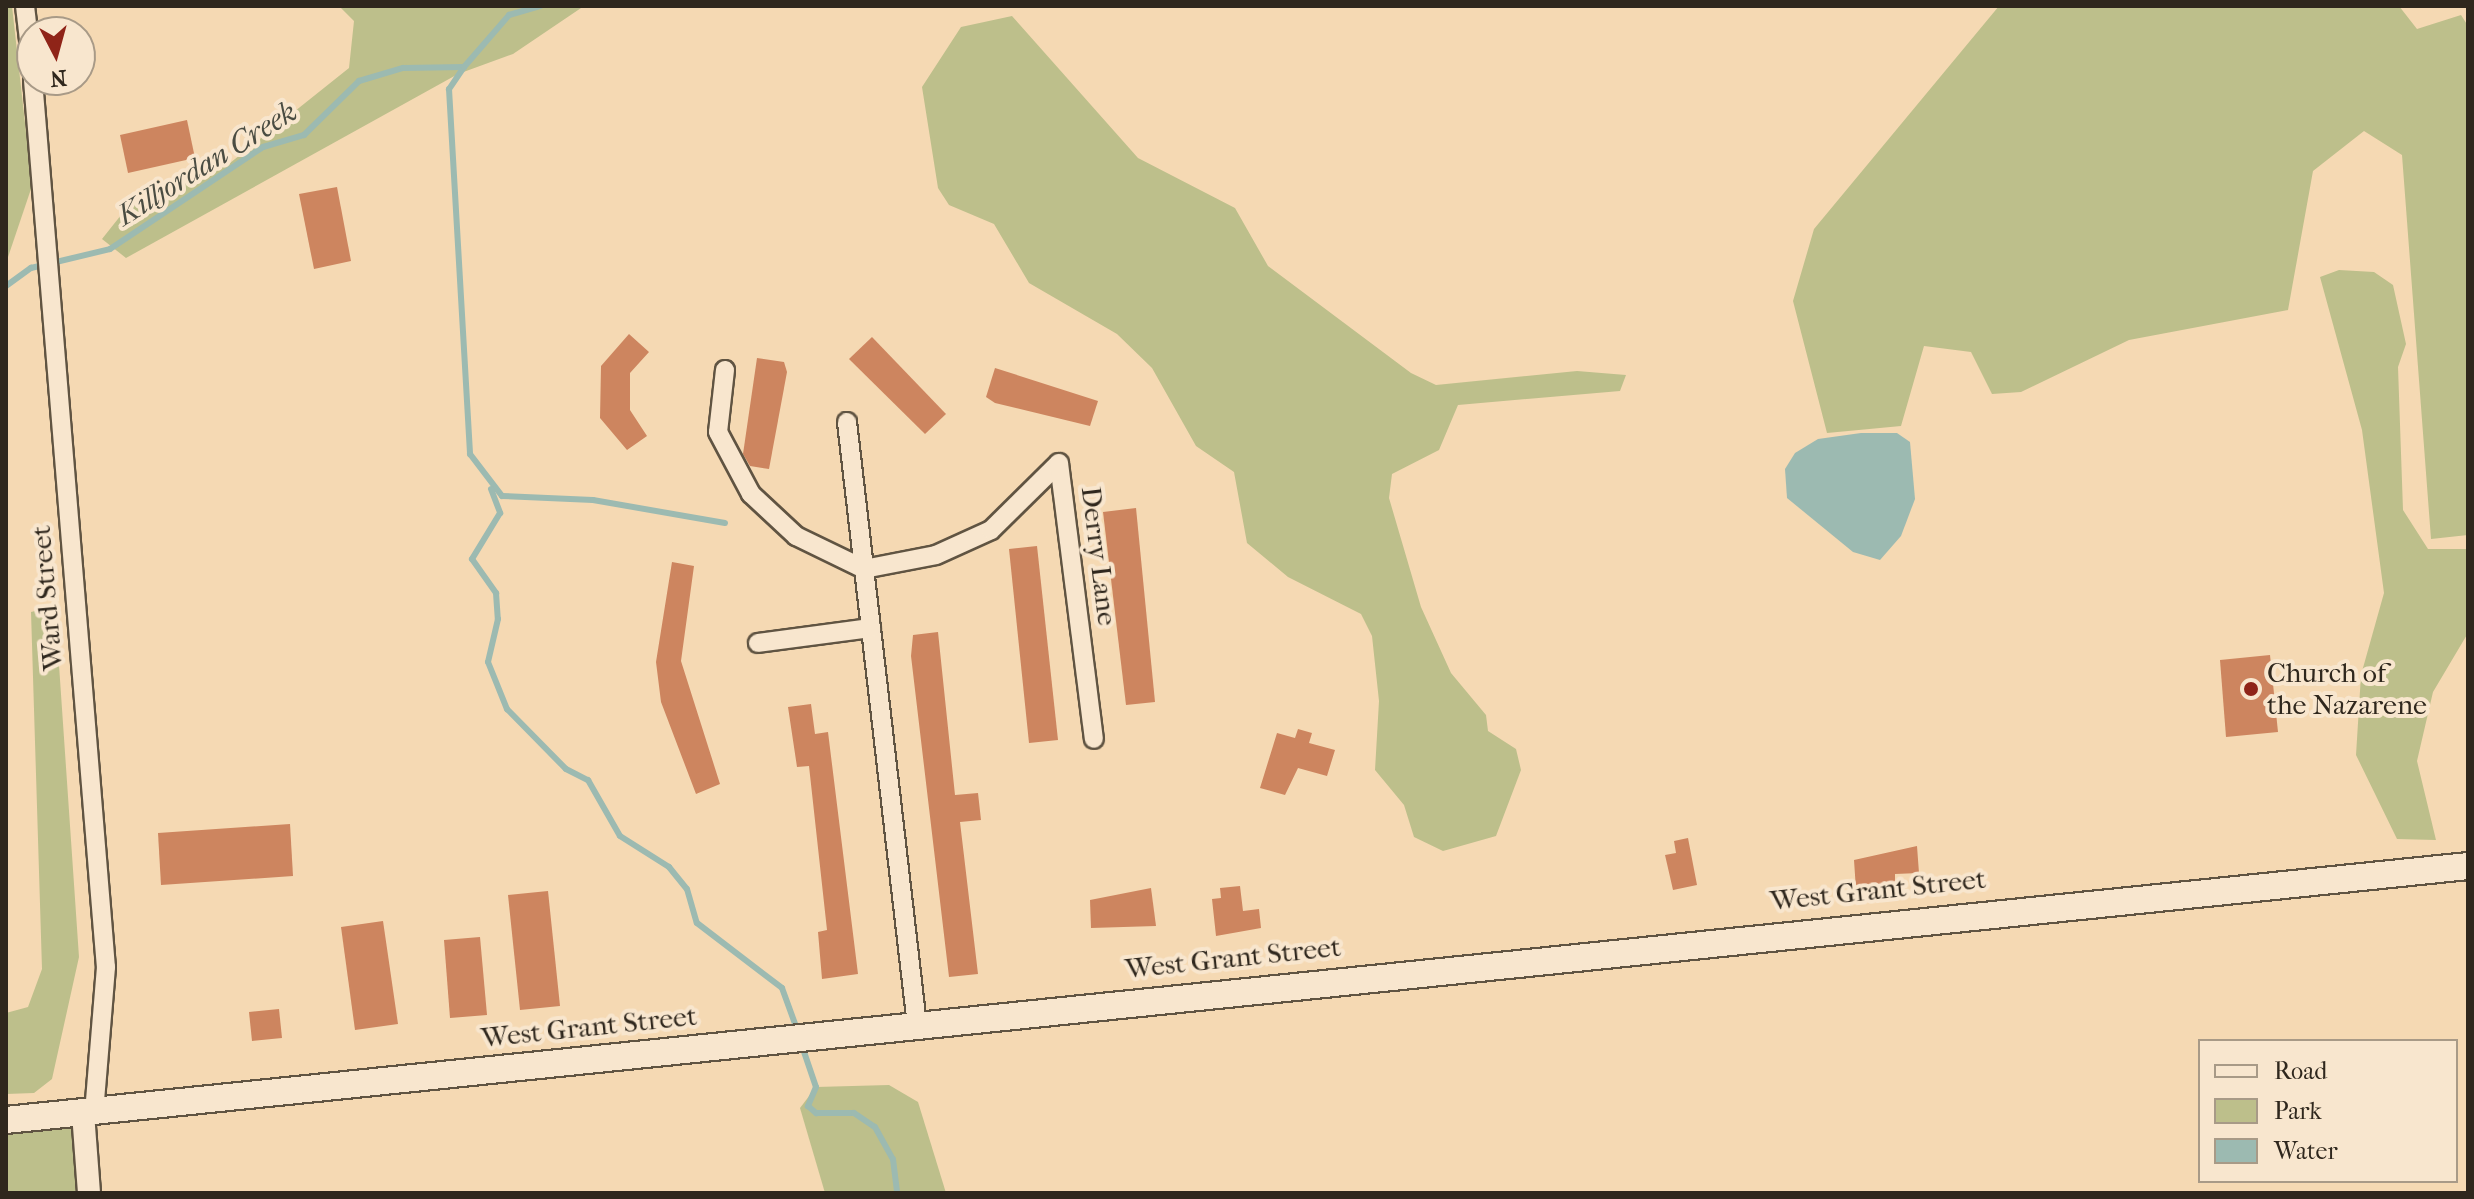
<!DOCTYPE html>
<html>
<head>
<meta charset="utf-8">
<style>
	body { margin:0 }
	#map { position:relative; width:2474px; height:1199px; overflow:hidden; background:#f5d9b3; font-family:"IM FELL French Canon",serif }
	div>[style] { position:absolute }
	.green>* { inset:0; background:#bdbf8b }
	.water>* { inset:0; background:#9cbab1 }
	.stream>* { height:6px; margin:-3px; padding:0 3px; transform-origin:3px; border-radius:3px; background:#9cbab1 }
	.building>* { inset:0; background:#cd855f }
	.roads { filter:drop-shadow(2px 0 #605442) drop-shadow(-2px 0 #605442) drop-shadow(0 2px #605442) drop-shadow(0 -2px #605442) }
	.minor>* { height:18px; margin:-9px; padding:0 9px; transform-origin:9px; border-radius:9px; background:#f8e6ce }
	.tertiary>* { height:22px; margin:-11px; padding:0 11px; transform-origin:11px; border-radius:11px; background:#f8e6ce }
	.secondary>* { height:26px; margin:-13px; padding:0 13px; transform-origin:13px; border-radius:13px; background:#f8e6ce }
	.dots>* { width:22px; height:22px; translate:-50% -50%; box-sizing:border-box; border:4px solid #f8e6ce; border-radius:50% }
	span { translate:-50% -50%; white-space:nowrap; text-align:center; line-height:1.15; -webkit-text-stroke:8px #f8e6ce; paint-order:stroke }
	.street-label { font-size:28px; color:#2f271d }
	.poi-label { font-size:28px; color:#2f271d }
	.left { translate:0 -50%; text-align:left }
	.water-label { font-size:30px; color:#4a4c42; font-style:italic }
	.frame { position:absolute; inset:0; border:8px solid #2f271d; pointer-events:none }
	.legend { position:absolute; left:2198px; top:1039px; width:260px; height:144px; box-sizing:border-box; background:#f8e6ce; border:2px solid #a89a87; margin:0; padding:10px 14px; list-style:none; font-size:24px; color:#2f271d }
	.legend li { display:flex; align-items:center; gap:16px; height:40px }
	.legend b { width:40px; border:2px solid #a89a87 }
	.north { position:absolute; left:16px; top:16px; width:80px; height:80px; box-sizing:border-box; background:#f8e6ce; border:2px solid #a89a87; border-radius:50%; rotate:174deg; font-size:22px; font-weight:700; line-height:32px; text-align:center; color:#2f271d }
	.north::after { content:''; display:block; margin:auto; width:28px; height:36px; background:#8f2418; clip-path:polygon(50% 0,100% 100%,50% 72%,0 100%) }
</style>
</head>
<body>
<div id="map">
	<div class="green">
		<i style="clip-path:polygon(6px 6px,12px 6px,32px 186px,6px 263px)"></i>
		<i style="clip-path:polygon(339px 6px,584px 6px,513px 54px,458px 74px,126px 258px,102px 239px,129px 205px,230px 163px,349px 68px,354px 21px)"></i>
		<i style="clip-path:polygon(1999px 6px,2399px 6px,2417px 29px,2461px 15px,2468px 26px,2468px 535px,2431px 539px,2402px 155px,2364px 131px,2313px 171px,2288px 310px,2129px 340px,2021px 392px,1992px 394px,1971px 352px,1924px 346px,1901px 426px,1827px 433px,1793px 301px,1814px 229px)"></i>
		<i style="clip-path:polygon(1012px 16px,1138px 158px,1235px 208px,1268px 266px,1411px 373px,1436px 385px,1577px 371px,1626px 375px,1620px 391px,1458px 405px,1439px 450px,1392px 474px,1389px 498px,1421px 607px,1451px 673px,1486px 715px,1488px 731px,1516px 749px,1521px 770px,1496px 836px,1443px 851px,1414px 837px,1404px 805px,1375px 770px,1379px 701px,1372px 636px,1361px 614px,1288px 577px,1247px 543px,1234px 472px,1196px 446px,1152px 368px,1117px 334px,1029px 283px,994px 224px,949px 205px,938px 188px,922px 87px,961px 27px)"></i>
		<i style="clip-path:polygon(2339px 270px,2374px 272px,2393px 285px,2406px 344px,2398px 367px,2403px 510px,2428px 549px,2468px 549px,2468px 633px,2433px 692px,2417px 761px,2436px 840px,2397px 839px,2356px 755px,2361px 675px,2384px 593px,2362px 430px,2320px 277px)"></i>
		<i style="clip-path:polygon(47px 608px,56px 621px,79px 957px,52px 1079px,34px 1093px,6px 1094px,6px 1013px,28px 1007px,42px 969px,31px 612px)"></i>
		<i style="clip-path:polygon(889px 1085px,918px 1102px,946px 1193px,825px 1193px,800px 1108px,816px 1087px)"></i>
		<i style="clip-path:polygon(83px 1113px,84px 1193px,6px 1193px,6px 1120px)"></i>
	</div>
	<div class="water">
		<i style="clip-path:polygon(1861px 433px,1897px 433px,1910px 442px,1915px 499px,1901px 536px,1880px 560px,1853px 552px,1787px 498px,1785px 469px,1795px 453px,1818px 439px)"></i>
	</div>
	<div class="stream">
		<i style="left:464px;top:67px;width:27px;rotate:124deg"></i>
		<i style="left:449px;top:89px;width:366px;rotate:86.7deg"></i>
		<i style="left:470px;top:454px;width:53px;rotate:52.7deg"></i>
		<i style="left:502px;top:496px;width:91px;rotate:2.5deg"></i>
		<i style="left:593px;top:500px;width:134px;rotate:9.9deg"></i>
		<i style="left:6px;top:286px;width:31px;rotate:-36deg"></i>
		<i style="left:31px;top:268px;width:81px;rotate:-13.5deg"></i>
		<i style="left:110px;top:249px;width:184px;rotate:-33.7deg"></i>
		<i style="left:263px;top:147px;width:43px;rotate:-16.3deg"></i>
		<i style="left:304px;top:135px;width:77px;rotate:-44.5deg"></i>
		<i style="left:359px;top:81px;width:46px;rotate:-16.5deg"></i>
		<i style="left:403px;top:68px;width:61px;rotate:-0.9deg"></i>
		<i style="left:464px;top:67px;width:69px;rotate:-49.1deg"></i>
		<i style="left:509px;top:15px;width:33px;rotate:-16deg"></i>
		<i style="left:491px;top:489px;width:26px;rotate:69deg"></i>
		<i style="left:500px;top:513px;width:54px;rotate:121.3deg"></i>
		<i style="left:472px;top:559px;width:42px;rotate:54.8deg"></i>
		<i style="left:496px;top:593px;width:26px;rotate:86deg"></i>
		<i style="left:498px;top:619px;width:44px;rotate:103.1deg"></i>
		<i style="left:488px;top:662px;width:51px;rotate:68deg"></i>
		<i style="left:507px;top:709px;width:84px;rotate:45.5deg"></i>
		<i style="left:566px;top:769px;width:25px;rotate:27deg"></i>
		<i style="left:588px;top:780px;width:64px;rotate:60.3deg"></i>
		<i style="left:620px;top:836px;width:58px;rotate:32.3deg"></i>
		<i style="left:669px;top:867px;width:28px;rotate:51deg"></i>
		<i style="left:687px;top:889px;width:35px;rotate:74deg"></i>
		<i style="left:697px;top:923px;width:107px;rotate:37.4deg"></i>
		<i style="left:782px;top:988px;width:47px;rotate:70deg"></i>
		<i style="left:801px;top:1043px;width:46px;rotate:71.2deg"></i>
		<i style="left:816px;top:1087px;width:21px;rotate:113deg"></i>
		<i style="left:808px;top:1106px;width:11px;rotate:41deg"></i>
		<i style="left:816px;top:1113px;width:38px"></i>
		<i style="left:854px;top:1113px;width:25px;rotate:34deg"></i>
		<i style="left:875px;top:1127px;width:37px;rotate:61deg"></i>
		<i style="left:893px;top:1159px;width:34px;rotate:83deg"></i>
	</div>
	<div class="building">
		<i style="clip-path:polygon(187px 120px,195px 158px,128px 173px,120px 135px)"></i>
		<i style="clip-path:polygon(337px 187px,351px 261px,314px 269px,299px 194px)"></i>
		<i style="clip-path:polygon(629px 334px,649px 352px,630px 373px,630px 410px,647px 436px,627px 450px,600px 418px,601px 366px)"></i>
		<i style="clip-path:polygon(872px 337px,946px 414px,925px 434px,849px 359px)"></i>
		<i style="clip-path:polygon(757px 358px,784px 362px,787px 372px,769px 469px,750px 466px,743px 454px)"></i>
		<i style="clip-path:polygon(995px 368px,1098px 401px,1090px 426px,995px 403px,986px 397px)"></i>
		<i style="clip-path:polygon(1136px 508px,1155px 702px,1126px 705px,1103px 512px)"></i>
		<i style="clip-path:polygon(1037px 546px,1058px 740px,1029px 743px,1009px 549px)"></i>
		<i style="clip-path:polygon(672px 562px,694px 566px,681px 661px,720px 784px,696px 794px,661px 702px,656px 662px)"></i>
		<i style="clip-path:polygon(938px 632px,955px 795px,978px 793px,981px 820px,960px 822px,978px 974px,949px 977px,911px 656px,913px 635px)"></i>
		<i style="clip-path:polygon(2270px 655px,2278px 732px,2226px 737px,2220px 660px)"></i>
		<i style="clip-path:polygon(811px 704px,815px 734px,828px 732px,858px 974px,822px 979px,818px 932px,827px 930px,809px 766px,797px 767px,788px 707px)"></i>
		<i style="clip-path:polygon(1298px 729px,1312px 733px,1309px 743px,1335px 750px,1327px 776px,1298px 768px,1285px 795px,1260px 788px,1277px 733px,1295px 738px)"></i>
		<i style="clip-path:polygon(290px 824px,293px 876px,161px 885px,158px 833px)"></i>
		<i style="clip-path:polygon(1688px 838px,1697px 885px,1673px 890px,1665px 855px,1676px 853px,1674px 841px)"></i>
		<i style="clip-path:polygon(1917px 846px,1919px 873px,1895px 874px,1895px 886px,1882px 887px,1883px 895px,1856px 890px,1854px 860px)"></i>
		<i style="clip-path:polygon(1240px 886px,1243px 911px,1259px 909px,1261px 928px,1216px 936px,1212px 899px,1221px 898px,1220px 888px)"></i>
		<i style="clip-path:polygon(1151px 888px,1156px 926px,1091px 928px,1090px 900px)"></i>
		<i style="clip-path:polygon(548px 891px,560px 1006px,520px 1010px,508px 895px)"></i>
		<i style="clip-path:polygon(383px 921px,398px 1024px,355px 1030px,341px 927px)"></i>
		<i style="clip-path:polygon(480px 937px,487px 1015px,450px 1018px,444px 940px)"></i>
		<i style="clip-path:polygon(279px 1009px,282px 1038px,252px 1041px,249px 1012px)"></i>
	</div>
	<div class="roads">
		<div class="minor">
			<i style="left:25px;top:6px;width:60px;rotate:83.3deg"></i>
			<i style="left:33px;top:80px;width:890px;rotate:85.3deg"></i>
			<i style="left:106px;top:967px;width:145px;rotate:94.7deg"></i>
			<i style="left:725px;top:370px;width:62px;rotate:96.4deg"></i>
			<i style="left:718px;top:432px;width:70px;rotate:62deg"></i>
			<i style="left:751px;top:494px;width:62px;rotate:43deg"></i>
			<i style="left:796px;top:536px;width:76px;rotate:25.9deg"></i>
			<i style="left:864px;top:569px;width:73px;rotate:-11deg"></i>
			<i style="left:936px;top:555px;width:60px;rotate:-24.4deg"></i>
			<i style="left:991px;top:530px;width:95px;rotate:-44.6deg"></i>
			<i style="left:847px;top:422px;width:607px;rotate:83.38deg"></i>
			<i style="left:1059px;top:463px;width:278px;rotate:82.8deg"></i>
			<i style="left:758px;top:643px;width:114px;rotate:-7.6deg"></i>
		</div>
		<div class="tertiary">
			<i style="left:83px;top:1113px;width:80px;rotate:85.7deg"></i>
		</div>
		<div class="secondary">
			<i style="left:6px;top:1120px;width:2475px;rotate:-5.89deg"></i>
		</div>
	</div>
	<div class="dots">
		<i style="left:2251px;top:689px;background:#8f2418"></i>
	</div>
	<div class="street-label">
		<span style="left:1099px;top:556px;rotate:83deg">Derry Lane</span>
		<span style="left:47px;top:598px;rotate:-95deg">Ward Street</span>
		<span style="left:1878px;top:890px;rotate:-6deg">West Grant Street</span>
		<span style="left:1233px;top:958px;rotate:-6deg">West Grant Street</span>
		<span style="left:589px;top:1027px;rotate:-6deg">West Grant Street</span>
	</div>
	<div class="poi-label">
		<span class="left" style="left:2267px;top:689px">Church of<br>the Nazarene</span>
	</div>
	<div class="water-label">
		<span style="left:207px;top:164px;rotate:-32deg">Killjordan Creek</span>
	</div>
	<div class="frame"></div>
	<ul class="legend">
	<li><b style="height:10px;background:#f8e6ce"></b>Road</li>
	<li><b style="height:22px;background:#bdbf8b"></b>Park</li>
	<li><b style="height:22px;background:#9cbab1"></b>Water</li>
	</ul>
	<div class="north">N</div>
</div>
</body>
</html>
